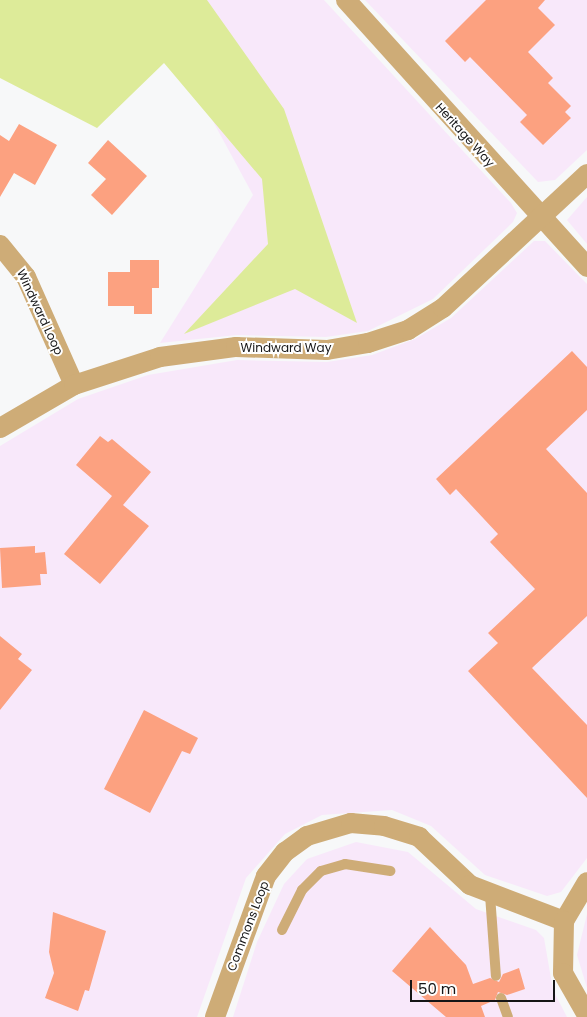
<!DOCTYPE html>
<html>
<head>
<meta charset="utf-8">
<style>
	body { margin:0 }
	#map { position:relative; width:587px; height:1017px; overflow:hidden; background:#f7f8f9; font-family:Poppins,sans-serif }
	div>[style] { position:absolute }
	.commercial>* { inset:0; background:#f8e8fa }
	.green>* { inset:0; background:#ddeb99 }
	.building>* { inset:0; background:#fca180 }
	.lane>* { height:10px; margin:-5px; padding:0 5px; transform-origin:5px; border-radius:5px; background:#ceac77 }
	.street>* { height:20px; margin:-10px; padding:0 10px; transform-origin:10px; border-radius:10px; background:#ceac77 }
	span { translate:-50% -50%; white-space:nowrap; text-align:center; line-height:1.15; -webkit-text-stroke:4px #fff; paint-order:stroke }
	.street-label { font-size:12px; color:#151516 }
	.scale { position:absolute; left:410px; top:980px; width:145px; height:22px; box-sizing:border-box; border:2px solid #151516; border-top:0; padding-left:6px; font-size:15px; line-height:18px; white-space:nowrap; color:#151516; -webkit-text-stroke:4px #fff; paint-order:stroke }
</style>
</head>
<body>
<div id="map">
	<div class="commercial">
		<i style="clip-path:polygon(147px 0,324px 0,511px 203px,517px 213px,513px 222px,433px 299px,368px 331px,326px 337px,237px 335px,160px 343px,253px 195px)"></i>
		<i style="clip-path:polygon(365px 0,587px 0,587px 150px,555px 180px,538px 182px)"></i>
		<i style="clip-path:polygon(587px 197px,587px 244px,567px 220px)"></i>
		<i style="clip-path:polygon(534px 241px,545px 241px,587px 284px,587px 858px,561px 892px,547px 896px,485px 875px,431px 826px,392px 810px,322px 815px,285px 834px,246px 878px,197px 1017px,0 1017px,0 446px,78px 399px,148px 375px,237px 360px,327px 362px,372px 355px,415px 339px,451px 318px)"></i>
		<i style="clip-path:polygon(356px 842px,408px 852px,476px 909px,536px 930px,544px 938px,553px 990px,567px 1017px,233px 1017px,257px 942px,284px 884px,307px 859px)"></i>
		<i style="clip-path:polygon(587px 914px,587px 988px,577px 955px)"></i>
	</div>
	<div class="green">
		<i style="clip-path:polygon(0 0,207px 0,284px 109px,357px 323px,295px 289px,184px 334px,268px 244px,262px 179px,164px 63px,97px 128px,0 78px)"></i>
	</div>
	<div class="building">
		<i style="clip-path:polygon(486px 0,545px 0,538px 8px,555px 25px,528px 52px,553px 78px,548px 83px,571px 106px,565px 112px,571px 118px,543px 145px,520px 122px,527px 115px,470px 57px,465px 62px,445px 41px)"></i>
		<i style="clip-path:polygon(19px 124px,57px 145px,35px 185px,14px 173px,0 197px,0 135px,9px 141px)"></i>
		<i style="clip-path:polygon(108px 140px,147px 176px,112px 215px,91px 195px,106px 179px,88px 163px)"></i>
		<i style="clip-path:polygon(130px 260px,159px 260px,159px 288px,152px 288px,152px 314px,134px 314px,134px 306px,108px 306px,108px 272px,130px 272px)"></i>
		<i style="clip-path:polygon(572px 351px,587px 367px,587px 410px,546px 449px,587px 493px,587px 616px,532px 668px,587px 725px,587px 798px,468px 671px,498px 643px,488px 633px,535px 589px,490px 542px,498px 534px,456px 489px,450px 495px,436px 479px)"></i>
		<i style="clip-path:polygon(100px 436px,108px 442px,112px 439px,151px 472px,123px 505px,149px 526px,100px 584px,64px 554px,112px 496px,76px 465px)"></i>
		<i style="clip-path:polygon(35px 546px,35px 553px,45px 552px,47px 574px,40px 574px,41px 585px,2px 588px,0 548px)"></i>
		<i style="clip-path:polygon(0 636px,22px 654px,18px 659px,32px 670px,0 710px)"></i>
		<i style="clip-path:polygon(144px 710px,198px 738px,190px 754px,182px 751px,150px 813px,104px 789px)"></i>
		<i style="clip-path:polygon(53px 912px,106px 931px,89px 991px,85px 990px,78px 1011px,45px 998px,54px 973px,49px 952px)"></i>
		<i style="clip-path:polygon(430px 927px,466px 965px,473px 984px,490px 978px,499px 982px,503px 974px,519px 968px,525px 989px,507px 995px,498px 992px,495px 1000px,481px 1006px,485px 1017px,446px 1017px,392px 971px)"></i>
	</div>
	<div class="lane">
		<i style="left:490px;top:895px;width:81px;rotate:85.8deg"></i>
		<i style="left:282px;top:930px;width:45px;rotate:-63.4deg"></i>
		<i style="left:302px;top:890px;width:27px;rotate:-45deg"></i>
		<i style="left:321px;top:871px;width:25px;rotate:-16deg"></i>
		<i style="left:345px;top:864px;width:46px;rotate:8.8deg"></i>
		<i style="left:501px;top:998px;width:20px;rotate:70deg"></i>
	</div>
	<div class="street">
		<i style="left:346px;top:0;width:360px;rotate:47.9deg"></i>
		<i style="left:0;top:245px;width:41px;rotate:50.9deg"></i>
		<i style="left:26px;top:277px;width:118px;rotate:66deg"></i>
		<i style="left:0;top:428px;width:86px;rotate:-30.2deg"></i>
		<i style="left:74px;top:385px;width:90px;rotate:-18deg"></i>
		<i style="left:160px;top:357px;width:77px;rotate:-7.5deg"></i>
		<i style="left:236px;top:347px;width:91px;rotate:1.9deg"></i>
		<i style="left:327px;top:350px;width:42px;rotate:-9.7deg"></i>
		<i style="left:368px;top:343px;width:42px;rotate:-18deg"></i>
		<i style="left:408px;top:330px;width:41px;rotate:-32.2deg"></i>
		<i style="left:443px;top:308px;width:197px;rotate:-42.9deg"></i>
		<i style="left:564px;top:921px;width:45px;rotate:-59.5deg"></i>
		<i style="left:215px;top:1017px;width:150px;rotate:-70.1deg"></i>
		<i style="left:266px;top:876px;width:31px;rotate:-52deg"></i>
		<i style="left:285px;top:852px;width:27px;rotate:-36deg"></i>
		<i style="left:307px;top:836px;width:46px;rotate:-16.5deg"></i>
		<i style="left:351px;top:823px;width:33px;rotate:5deg"></i>
		<i style="left:384px;top:826px;width:37px;rotate:17deg"></i>
		<i style="left:419px;top:837px;width:70px;rotate:43.3deg"></i>
		<i style="left:470px;top:885px;width:101px;rotate:21deg"></i>
		<i style="left:564px;top:921px;width:52px;rotate:91.1deg"></i>
		<i style="left:563px;top:973px;width:48px;rotate:60.3deg"></i>
	</div>
	<div class="street-label">
		<span style="left:465px;top:135px;rotate:48deg">Heritage Way</span>
		<span style="left:40px;top:312px;rotate:65deg">Windward Loop</span>
		<span style="left:286px;top:348px">Windward Way</span>
		<span style="left:248px;top:926px;rotate:-69deg">Commons Loop</span>
	</div>
	<div class="scale">50 m</div>
</div>
</body>
</html>
